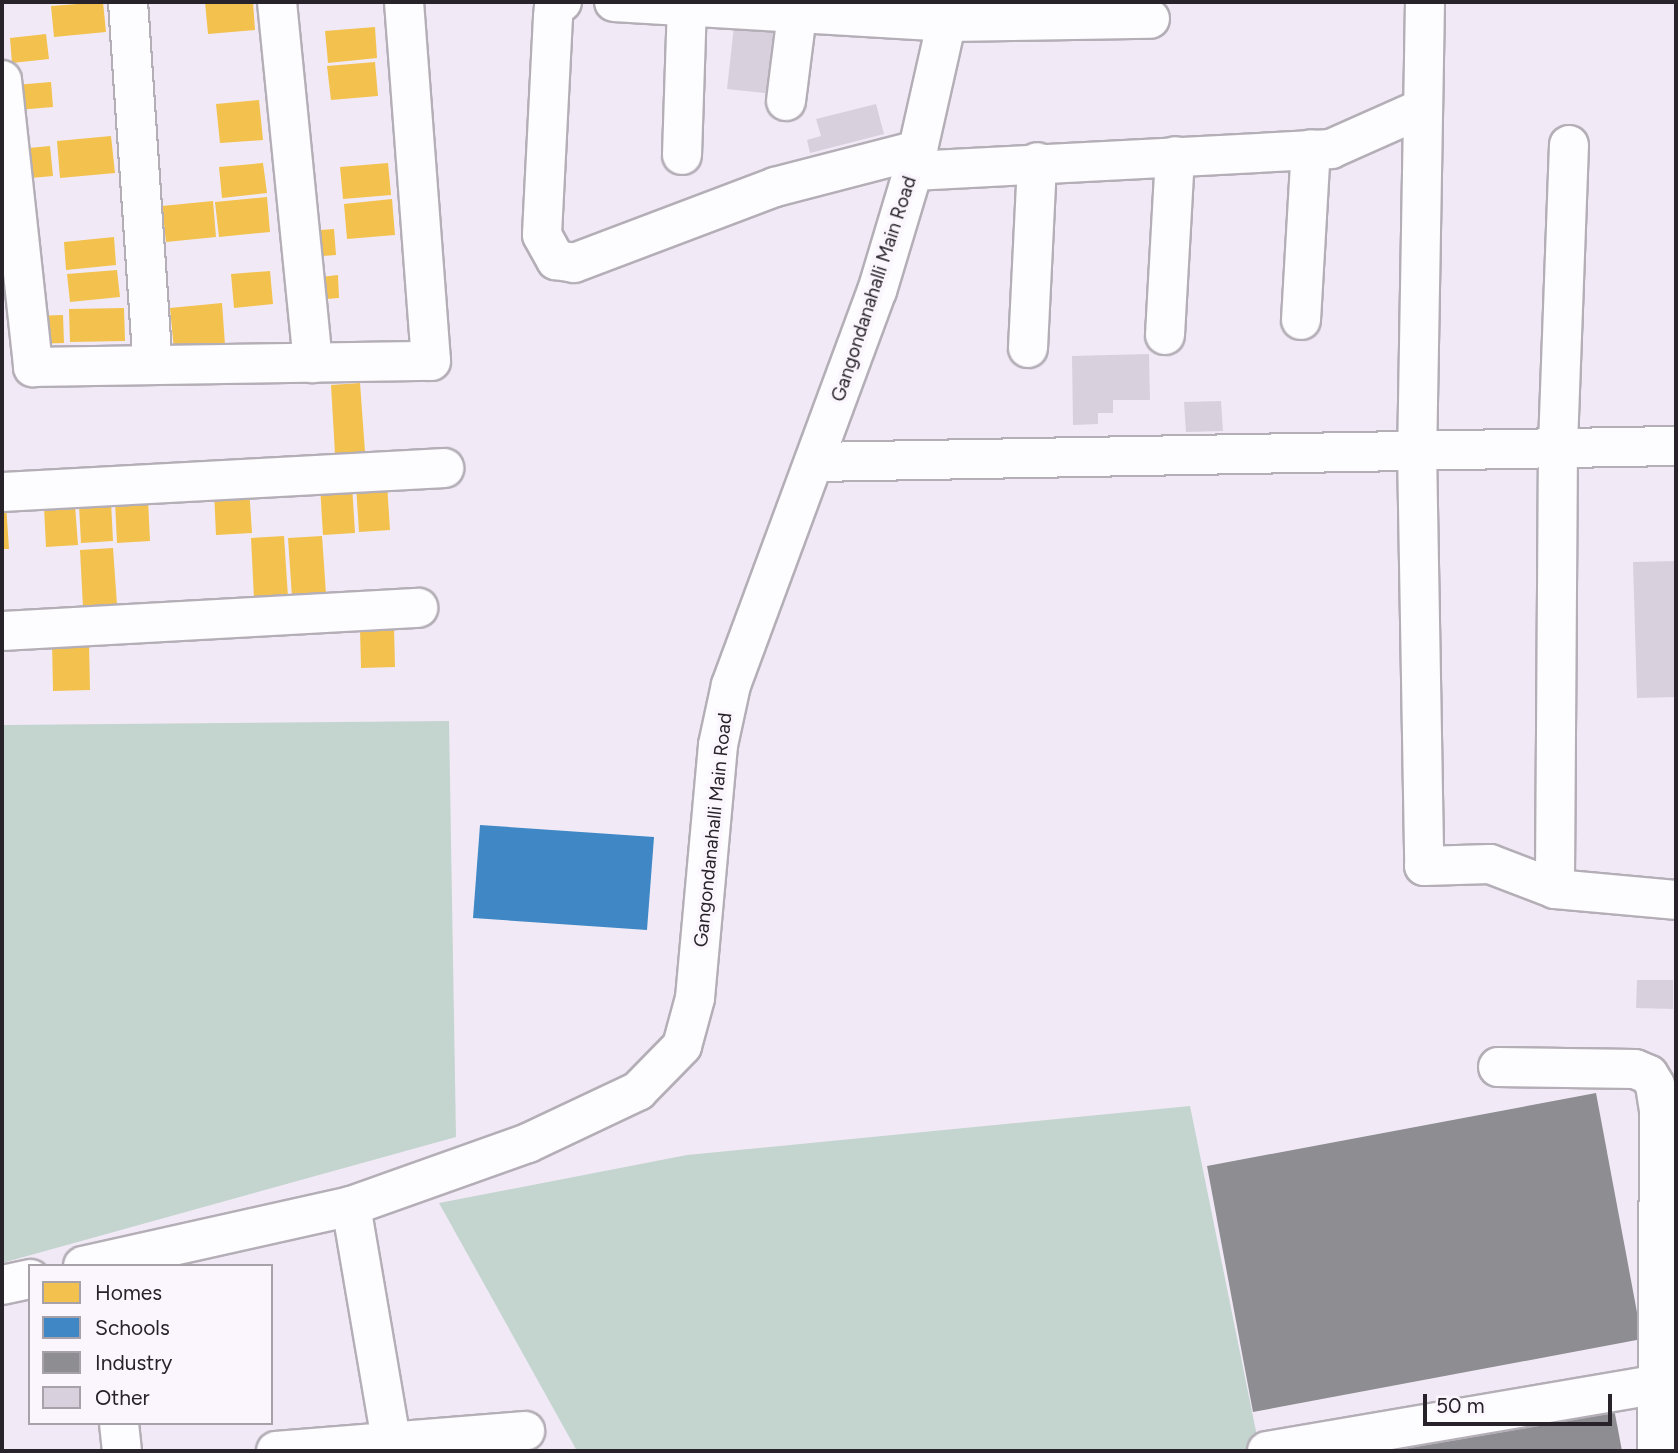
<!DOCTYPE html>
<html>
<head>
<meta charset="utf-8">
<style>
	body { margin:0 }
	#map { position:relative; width:1678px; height:1453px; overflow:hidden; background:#f1eaf6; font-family:Figtree,sans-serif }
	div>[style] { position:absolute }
	.green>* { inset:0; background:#c4d4ce }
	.homes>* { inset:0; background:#f2c14e }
	.schools>* { inset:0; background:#3f88c5 }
	.industry>* { inset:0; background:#8d8d92 }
	.building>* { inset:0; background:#d8d1dd }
	.roads { filter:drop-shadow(2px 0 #b4aeb7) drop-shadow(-2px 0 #b4aeb7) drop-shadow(0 2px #b4aeb7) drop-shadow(0 -2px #b4aeb7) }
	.minor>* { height:38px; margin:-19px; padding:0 19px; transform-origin:19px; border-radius:19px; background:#fdfcfe }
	span { translate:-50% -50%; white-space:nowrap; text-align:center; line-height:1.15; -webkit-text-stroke:7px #fbf5fe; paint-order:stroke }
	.street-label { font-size:19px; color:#28232b }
	.frame { position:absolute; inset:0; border:4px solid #28232b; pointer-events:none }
	.legend { position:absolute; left:28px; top:1264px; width:245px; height:161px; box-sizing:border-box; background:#fbf5fe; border:2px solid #a7a1aa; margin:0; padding:9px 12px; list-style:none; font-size:21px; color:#28232b }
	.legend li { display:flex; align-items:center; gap:14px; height:35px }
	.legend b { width:35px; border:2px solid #a7a1aa }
	.scale { position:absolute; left:1423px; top:1394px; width:189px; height:32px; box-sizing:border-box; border:4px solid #28232b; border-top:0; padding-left:9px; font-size:21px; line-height:24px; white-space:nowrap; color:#28232b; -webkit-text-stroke:5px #fbf5fe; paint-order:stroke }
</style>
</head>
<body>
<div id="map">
	<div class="green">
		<i style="clip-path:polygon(449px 721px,456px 1137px,2px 1263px,2px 725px)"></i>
		<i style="clip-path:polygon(1190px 1106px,1260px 1451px,577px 1451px,439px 1203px,687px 1155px)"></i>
	</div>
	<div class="homes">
		<i style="clip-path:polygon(103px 2px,106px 32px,54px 37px,51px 6px)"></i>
		<i style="clip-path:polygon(205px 2px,253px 2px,255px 30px,208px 34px)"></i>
		<i style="clip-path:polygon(375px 27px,377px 58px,328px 63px,325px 31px)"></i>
		<i style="clip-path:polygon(46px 34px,49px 59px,12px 63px,10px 38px)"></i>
		<i style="clip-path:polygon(375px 62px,378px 96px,331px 100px,327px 66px)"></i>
		<i style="clip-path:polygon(51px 82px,53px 107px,17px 110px,15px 85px)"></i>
		<i style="clip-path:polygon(259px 100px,263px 140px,220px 143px,216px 104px)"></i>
		<i style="clip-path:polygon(111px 136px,115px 173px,60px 178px,57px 141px)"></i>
		<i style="clip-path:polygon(50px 146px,53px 176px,20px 179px,18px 149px)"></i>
		<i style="clip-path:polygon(263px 163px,267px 193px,222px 198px,219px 167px)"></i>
		<i style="clip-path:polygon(388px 163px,391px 195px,343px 199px,340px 167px)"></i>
		<i style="clip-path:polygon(267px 197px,270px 232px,219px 237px,215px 202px)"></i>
		<i style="clip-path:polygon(392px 199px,395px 235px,347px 239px,344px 204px)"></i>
		<i style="clip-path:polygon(213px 201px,216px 237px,166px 242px,162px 206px)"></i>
		<i style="clip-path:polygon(334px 229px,336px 255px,310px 257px,308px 231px)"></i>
		<i style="clip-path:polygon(114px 237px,116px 265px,66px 270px,64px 242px)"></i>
		<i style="clip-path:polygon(117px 270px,120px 297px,70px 302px,67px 274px)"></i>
		<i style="clip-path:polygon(270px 271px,273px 304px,234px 308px,231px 274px)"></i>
		<i style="clip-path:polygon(338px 275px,339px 298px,314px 300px,312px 278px)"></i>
		<i style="clip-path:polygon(222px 303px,225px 345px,174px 350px,170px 308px)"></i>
		<i style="clip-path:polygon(124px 308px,125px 341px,70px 342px,69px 309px)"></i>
		<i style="clip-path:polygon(63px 315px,64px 343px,32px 344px,31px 316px)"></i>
		<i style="clip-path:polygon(360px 383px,365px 452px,335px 454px,331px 385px)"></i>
		<i style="clip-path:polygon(387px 483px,390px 530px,359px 532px,356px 485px)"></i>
		<i style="clip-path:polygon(352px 485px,355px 533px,323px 535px,320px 486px)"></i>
		<i style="clip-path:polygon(249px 488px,252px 533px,216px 535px,214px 491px)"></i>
		<i style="clip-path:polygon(148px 499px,150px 541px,117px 543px,115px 501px)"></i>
		<i style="clip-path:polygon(111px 502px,113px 541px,81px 543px,79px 505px)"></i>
		<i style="clip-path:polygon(2px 504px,6px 504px,9px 549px,2px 549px)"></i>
		<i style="clip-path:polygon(75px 505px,78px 545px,46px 547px,44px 507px)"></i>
		<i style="clip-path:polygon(284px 536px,288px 597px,254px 599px,251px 538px)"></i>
		<i style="clip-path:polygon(322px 536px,326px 594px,292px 597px,288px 538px)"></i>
		<i style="clip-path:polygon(113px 548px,117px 605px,83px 607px,80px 550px)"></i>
		<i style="clip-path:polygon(394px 627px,395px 667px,361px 668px,360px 628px)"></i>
		<i style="clip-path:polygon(89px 640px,90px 690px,53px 691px,52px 641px)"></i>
	</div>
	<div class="schools">
		<i style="clip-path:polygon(480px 825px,654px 837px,647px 930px,473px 918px)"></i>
	</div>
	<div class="industry">
		<i style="clip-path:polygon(1596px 1093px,1642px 1339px,1253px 1412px,1207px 1166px)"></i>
		<i style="clip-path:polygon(1612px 1398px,1622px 1451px,1336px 1451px)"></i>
	</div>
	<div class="building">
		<i style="clip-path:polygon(734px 26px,781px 31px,774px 94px,727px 89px)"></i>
		<i style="clip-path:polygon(876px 104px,884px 134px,810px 153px,807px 140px,821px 136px,816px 119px)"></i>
		<i style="clip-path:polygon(1149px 354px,1150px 400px,1113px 400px,1113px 413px,1098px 413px,1098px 424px,1073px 425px,1072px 356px)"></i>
		<i style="clip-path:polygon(1221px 401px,1223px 431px,1186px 432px,1184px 402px)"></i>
		<i style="clip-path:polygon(1676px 561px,1676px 697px,1637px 698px,1633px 562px)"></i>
		<i style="clip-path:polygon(1637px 980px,1673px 980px,1673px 1009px,1636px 1008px)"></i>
	</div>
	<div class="roads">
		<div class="minor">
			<i style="left:128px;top:2px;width:364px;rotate:86.1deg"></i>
			<i style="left:277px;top:2px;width:363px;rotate:84.3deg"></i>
			<i style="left:562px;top:2px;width:9px;rotate:153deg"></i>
			<i style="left:554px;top:6px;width:11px;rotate:95deg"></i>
			<i style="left:553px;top:17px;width:218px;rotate:92.9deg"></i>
			<i style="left:542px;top:235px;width:29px;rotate:61deg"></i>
			<i style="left:556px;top:260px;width:18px;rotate:9deg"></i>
			<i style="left:574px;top:263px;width:215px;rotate:-20.7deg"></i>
			<i style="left:775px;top:187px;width:148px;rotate:-14.5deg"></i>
			<i style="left:614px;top:2px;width:336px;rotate:3.4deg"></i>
			<i style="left:949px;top:22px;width:201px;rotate:-0.9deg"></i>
			<i style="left:1425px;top:2px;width:447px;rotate:91deg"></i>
			<i style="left:1417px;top:449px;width:417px;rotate:89deg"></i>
			<i style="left:1424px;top:866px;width:66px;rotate:-1.7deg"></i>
			<i style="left:1490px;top:864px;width:70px;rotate:21deg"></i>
			<i style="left:2px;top:80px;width:289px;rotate:83.8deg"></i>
			<i style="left:33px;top:367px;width:398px;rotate:-0.9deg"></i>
			<i style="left:431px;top:361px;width:360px;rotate:-94.3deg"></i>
			<i style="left:786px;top:101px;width:88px;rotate:-82.8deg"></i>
			<i style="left:1569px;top:145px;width:301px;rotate:92.1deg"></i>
			<i style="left:1558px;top:446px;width:443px;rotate:90.4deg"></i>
			<i style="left:1555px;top:889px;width:121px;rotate:5.2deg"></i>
			<i style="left:682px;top:155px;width:148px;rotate:-88.1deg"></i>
			<i style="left:913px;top:171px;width:419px;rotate:-3deg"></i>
			<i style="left:1331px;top:149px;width:98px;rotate:-24deg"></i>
			<i style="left:1301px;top:320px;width:171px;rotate:-86.7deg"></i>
			<i style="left:1165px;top:335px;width:179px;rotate:-86.8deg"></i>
			<i style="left:1028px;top:348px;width:186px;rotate:-87.2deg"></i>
			<i style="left:816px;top:462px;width:860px;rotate:-1.07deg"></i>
			<i style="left:2px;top:492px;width:443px;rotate:-3.1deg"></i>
			<i style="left:2px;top:631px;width:417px;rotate:-3.2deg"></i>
			<i style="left:1498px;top:1067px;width:137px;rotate:0.8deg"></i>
			<i style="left:1635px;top:1069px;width:15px;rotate:23deg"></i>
			<i style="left:1649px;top:1075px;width:12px;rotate:59deg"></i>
			<i style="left:1655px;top:1085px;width:25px;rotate:81deg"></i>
			<i style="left:1659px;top:1110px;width:341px;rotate:90.3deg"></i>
			<i style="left:351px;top:1206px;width:237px;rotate:80.3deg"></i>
			<i style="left:83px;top:1266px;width:275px;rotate:-12.6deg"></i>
			<i style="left:351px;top:1206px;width:188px;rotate:-19.6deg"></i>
			<i style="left:528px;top:1143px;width:122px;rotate:-25.3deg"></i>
			<i style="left:638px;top:1091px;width:63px;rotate:-45.6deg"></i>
			<i style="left:682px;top:1046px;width:50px;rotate:-74.8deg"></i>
			<i style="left:695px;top:998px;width:254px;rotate:-84.8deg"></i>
			<i style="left:718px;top:745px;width:61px;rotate:-77.8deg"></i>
			<i style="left:731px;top:685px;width:420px;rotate:-69.7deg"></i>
			<i style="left:877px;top:291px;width:125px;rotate:-73.3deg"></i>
			<i style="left:913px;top:171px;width:173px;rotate:-77.3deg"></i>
			<i style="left:2px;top:1285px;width:29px;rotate:-12deg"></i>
			<i style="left:119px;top:1423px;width:28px;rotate:84deg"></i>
			<i style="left:276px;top:1451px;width:250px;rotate:-4.6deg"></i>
			<i style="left:1267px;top:1451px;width:397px;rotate:-9.7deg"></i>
		</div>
	</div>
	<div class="street-label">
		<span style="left:874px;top:289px;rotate:-72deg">Gangondanahalli Main Road</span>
		<span style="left:713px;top:830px;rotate:-84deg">Gangondanahalli Main Road</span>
	</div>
	<div class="frame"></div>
	<ul class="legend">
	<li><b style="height:19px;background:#f2c14e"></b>Homes</li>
	<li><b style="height:19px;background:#3f88c5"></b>Schools</li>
	<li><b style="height:19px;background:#8d8d92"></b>Industry</li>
	<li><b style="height:19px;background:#d8d1dd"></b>Other</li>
	</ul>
	<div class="scale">50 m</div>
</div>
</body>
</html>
